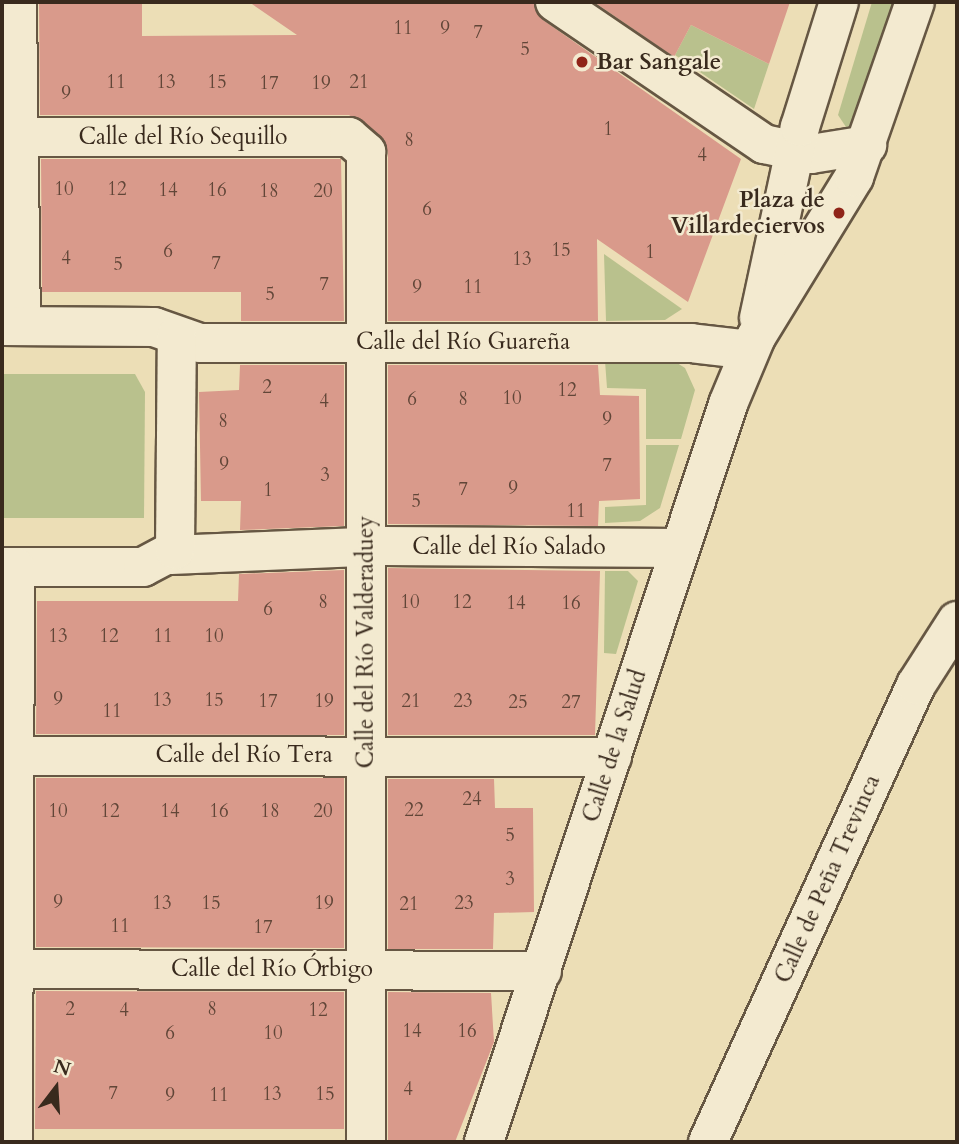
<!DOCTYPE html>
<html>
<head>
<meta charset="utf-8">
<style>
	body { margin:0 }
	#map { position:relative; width:959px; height:1144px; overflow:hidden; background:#ecdeb6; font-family:Cardo,serif }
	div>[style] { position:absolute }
	.green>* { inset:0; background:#b9c18d }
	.building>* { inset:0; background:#d99a8b }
	.roads { filter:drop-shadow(2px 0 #665743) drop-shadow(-2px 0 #665743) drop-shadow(0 2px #665743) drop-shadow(0 -2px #665743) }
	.minor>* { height:38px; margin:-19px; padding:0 19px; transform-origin:19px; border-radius:19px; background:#f3ead0 }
	.dots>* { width:19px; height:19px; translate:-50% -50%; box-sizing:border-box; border:4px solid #f3ead0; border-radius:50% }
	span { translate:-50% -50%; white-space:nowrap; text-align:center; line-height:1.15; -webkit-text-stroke:5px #f3ead0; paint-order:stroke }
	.number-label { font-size:19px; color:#614638 }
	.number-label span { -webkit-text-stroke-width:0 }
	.poi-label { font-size:23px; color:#392a1d; font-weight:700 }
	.left { translate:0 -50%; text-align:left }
	.right { translate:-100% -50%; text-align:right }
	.street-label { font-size:23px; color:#392a1d }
	.frame { position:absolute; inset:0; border:4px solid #392a1d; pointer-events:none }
	.north { position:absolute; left:21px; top:1053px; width:70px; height:70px; -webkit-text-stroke:5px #f3ead0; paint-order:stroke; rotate:17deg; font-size:19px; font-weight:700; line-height:28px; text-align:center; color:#392a1d }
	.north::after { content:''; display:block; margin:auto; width:24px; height:32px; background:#392a1d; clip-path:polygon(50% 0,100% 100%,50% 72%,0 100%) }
</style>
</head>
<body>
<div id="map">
	<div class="green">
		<i style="clip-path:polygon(872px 2px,898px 2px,855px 124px,846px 127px,838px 115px)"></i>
		<i style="clip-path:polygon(691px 25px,769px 64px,754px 109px,675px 55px)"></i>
		<i style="clip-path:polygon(604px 254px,682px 309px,665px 320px,606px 321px)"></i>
		<i style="clip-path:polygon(605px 361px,674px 361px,685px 368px,695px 390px,681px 439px,646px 439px,646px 389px,607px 388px)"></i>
		<i style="clip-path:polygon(2px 374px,135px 374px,145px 392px,144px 518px,2px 518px)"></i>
		<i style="clip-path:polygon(646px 445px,679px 445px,660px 508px,640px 521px,605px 523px,605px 507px,646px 505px)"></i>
		<i style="clip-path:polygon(605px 571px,628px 571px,638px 581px,616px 654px,604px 653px)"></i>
	</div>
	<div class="building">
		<i style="clip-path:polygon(39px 2px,142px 2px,142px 36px,297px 35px,249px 2px,533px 2px,543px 20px,741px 159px,688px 302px,597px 239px,598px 321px,388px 321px,388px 152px,380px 136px,349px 115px,40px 115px)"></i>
		<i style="clip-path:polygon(594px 2px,790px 2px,769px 64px,691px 25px,674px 57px)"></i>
		<i style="clip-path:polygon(41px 159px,341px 159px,344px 321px,241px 321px,241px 292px,42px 292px)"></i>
		<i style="clip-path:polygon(240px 365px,344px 365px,344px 526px,240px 530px,241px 501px,201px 501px,199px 392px,239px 390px)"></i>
		<i style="clip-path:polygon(388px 365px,598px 365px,600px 395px,639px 396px,640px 499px,599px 501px,598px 526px,388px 524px)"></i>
		<i style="clip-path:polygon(388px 568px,600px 571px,595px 735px,388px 735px)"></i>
		<i style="clip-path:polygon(344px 570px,344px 735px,36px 734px,37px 601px,238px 601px,239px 574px)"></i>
		<i style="clip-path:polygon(36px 778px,344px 778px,344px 948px,36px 947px)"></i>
		<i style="clip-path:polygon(388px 779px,494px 779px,495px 808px,533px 808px,534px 912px,494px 913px,493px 949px,388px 949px)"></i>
		<i style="clip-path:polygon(36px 991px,344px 992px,344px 1129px,35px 1129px)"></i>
		<i style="clip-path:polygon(388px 992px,491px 993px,494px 1042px,455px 1142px,388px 1142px)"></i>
	</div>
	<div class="roads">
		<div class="minor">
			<i style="left:17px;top:2px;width:324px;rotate:89.3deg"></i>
			<i style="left:555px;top:2px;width:253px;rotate:34.2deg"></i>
			<i style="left:764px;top:144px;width:48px;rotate:12deg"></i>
			<i style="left:811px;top:154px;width:57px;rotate:-9.1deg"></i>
			<i style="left:2px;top:137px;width:347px"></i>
			<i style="left:349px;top:137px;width:23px;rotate:41deg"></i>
			<i style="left:366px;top:152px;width:990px;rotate:90deg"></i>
			<i style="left:759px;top:318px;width:195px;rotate:-77.9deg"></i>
			<i style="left:800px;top:127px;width:131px;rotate:-72.7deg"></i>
			<i style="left:2px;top:326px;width:152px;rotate:0.4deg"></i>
			<i style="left:154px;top:327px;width:49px;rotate:19.2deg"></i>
			<i style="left:200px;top:343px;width:491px"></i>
			<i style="left:691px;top:343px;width:59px;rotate:6.8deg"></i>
			<i style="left:171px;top:555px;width:213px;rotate:-2.4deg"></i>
			<i style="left:384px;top:546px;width:296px;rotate:0.4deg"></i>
			<i style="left:2px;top:567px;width:141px"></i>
			<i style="left:143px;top:567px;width:36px;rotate:-28deg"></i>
			<i style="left:175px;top:550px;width:214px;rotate:-89.5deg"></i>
			<i style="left:2px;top:756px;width:610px;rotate:0.09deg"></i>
			<i style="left:2px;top:969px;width:540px;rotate:0.21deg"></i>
			<i style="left:13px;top:1142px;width:575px;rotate:-89.8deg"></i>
			<i style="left:484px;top:1142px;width:777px;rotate:-71.7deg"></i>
			<i style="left:728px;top:404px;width:73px;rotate:-67.3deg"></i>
			<i style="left:756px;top:337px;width:188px;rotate:-58.5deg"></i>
			<i style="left:854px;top:177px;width:185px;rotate:-70.8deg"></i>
			<i style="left:708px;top:1142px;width:502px;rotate:-65.53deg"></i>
			<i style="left:916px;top:685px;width:76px;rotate:-57.4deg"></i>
		</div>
	</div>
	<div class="dots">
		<i style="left:582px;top:62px;background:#8f2418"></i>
		<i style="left:839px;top:213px;background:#8f2418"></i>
	</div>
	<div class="number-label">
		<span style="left:403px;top:29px">11</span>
		<span style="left:445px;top:29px">9</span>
		<span style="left:478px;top:33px">7</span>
		<span style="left:525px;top:50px">5</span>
		<span style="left:116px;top:83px">11</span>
		<span style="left:166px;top:83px">13</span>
		<span style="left:217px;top:83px">15</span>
		<span style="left:359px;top:83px">21</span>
		<span style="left:269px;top:84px">17</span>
		<span style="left:321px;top:84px">19</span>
		<span style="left:66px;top:94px">9</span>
		<span style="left:608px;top:130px">1</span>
		<span style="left:409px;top:141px">8</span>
		<span style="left:702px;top:156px">4</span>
		<span style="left:64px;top:190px">10</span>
		<span style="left:117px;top:190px">12</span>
		<span style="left:168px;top:191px">14</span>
		<span style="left:217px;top:191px">16</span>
		<span style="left:269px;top:192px">18</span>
		<span style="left:323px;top:192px">20</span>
		<span style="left:427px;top:210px">6</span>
		<span style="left:561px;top:251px">15</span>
		<span style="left:168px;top:252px">6</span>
		<span style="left:650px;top:253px">1</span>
		<span style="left:66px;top:259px">4</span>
		<span style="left:522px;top:260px">13</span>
		<span style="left:216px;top:264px">7</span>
		<span style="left:118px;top:265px">5</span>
		<span style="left:324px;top:285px">7</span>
		<span style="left:417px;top:288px">9</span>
		<span style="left:473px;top:288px">11</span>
		<span style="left:270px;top:295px">5</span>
		<span style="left:267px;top:388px">2</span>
		<span style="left:567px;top:391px">12</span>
		<span style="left:512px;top:399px">10</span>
		<span style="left:412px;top:400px">6</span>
		<span style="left:463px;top:400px">8</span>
		<span style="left:324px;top:402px">4</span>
		<span style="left:607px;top:420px">9</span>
		<span style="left:223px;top:422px">8</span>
		<span style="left:224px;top:465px">9</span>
		<span style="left:607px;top:466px">7</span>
		<span style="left:325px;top:476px">3</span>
		<span style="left:513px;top:489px">9</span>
		<span style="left:463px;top:490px">7</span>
		<span style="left:268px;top:491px">1</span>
		<span style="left:416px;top:502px">5</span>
		<span style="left:576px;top:512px">11</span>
		<span style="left:323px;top:603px">8</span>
		<span style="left:410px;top:603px">10</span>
		<span style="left:462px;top:603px">12</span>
		<span style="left:516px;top:604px">14</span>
		<span style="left:571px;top:604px">16</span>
		<span style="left:268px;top:610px">6</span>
		<span style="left:58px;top:637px">13</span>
		<span style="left:109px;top:637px">12</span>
		<span style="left:163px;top:637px">11</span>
		<span style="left:214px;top:637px">10</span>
		<span style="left:58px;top:700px">9</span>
		<span style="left:162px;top:701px">13</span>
		<span style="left:214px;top:701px">15</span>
		<span style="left:268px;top:702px">17</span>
		<span style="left:324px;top:702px">19</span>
		<span style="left:411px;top:702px">21</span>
		<span style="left:463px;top:702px">23</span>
		<span style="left:518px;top:703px">25</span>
		<span style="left:571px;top:703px">27</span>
		<span style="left:112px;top:712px">11</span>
		<span style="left:472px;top:800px">24</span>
		<span style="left:414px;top:811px">22</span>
		<span style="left:58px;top:812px">10</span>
		<span style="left:110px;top:812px">12</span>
		<span style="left:170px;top:812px">14</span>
		<span style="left:219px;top:812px">16</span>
		<span style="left:270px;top:812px">18</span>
		<span style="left:323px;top:812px">20</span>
		<span style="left:510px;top:836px">5</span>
		<span style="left:510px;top:880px">3</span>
		<span style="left:58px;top:903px">9</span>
		<span style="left:162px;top:904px">13</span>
		<span style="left:211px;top:904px">15</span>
		<span style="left:324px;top:904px">19</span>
		<span style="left:464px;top:904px">23</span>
		<span style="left:409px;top:905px">21</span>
		<span style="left:120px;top:927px">11</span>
		<span style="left:263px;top:928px">17</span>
		<span style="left:70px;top:1010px">2</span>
		<span style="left:212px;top:1010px">8</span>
		<span style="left:124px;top:1011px">4</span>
		<span style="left:318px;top:1011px">12</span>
		<span style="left:412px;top:1032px">14</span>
		<span style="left:467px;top:1032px">16</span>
		<span style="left:170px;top:1034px">6</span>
		<span style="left:273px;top:1034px">10</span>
		<span style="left:408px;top:1090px">4</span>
		<span style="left:113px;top:1094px">7</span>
		<span style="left:272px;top:1095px">13</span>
		<span style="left:325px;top:1095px">15</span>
		<span style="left:170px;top:1096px">9</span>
		<span style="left:219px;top:1096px">11</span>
	</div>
	<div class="poi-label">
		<span class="left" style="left:596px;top:62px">Bar Sangale</span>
		<span class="right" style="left:825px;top:213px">Plaza de<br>Villardeciervos</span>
	</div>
	<div class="street-label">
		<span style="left:183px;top:137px">Calle del Río Sequillo</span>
		<span style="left:463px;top:342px">Calle del Río Guareña</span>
		<span style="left:509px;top:547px">Calle del Río Salado</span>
		<span style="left:366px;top:642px;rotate:-90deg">Calle del Río Valderaduey</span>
		<span style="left:615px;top:746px;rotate:-72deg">Calle de la Salud</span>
		<span style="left:244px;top:755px">Calle del Río Tera</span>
		<span style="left:828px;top:879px;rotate:-66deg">Calle de Peña Trevinca</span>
		<span style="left:272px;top:969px">Calle del Río Órbigo</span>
	</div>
	<div class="frame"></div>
	<div class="north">N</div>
</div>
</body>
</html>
